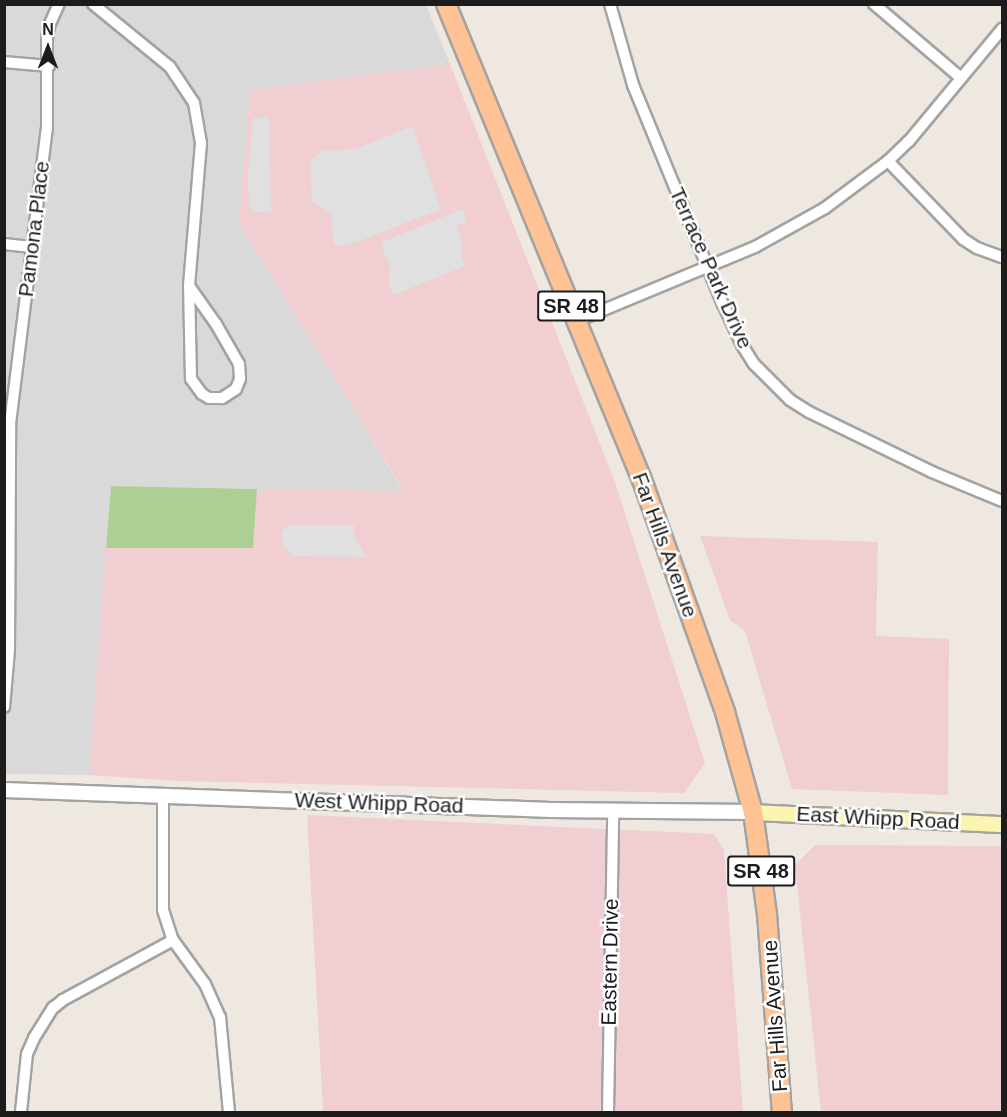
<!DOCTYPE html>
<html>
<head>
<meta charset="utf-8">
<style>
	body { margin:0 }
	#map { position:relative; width:1007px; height:1117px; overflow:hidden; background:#eee8e1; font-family:Arial,sans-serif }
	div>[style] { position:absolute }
	.residential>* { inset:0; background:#dad9d9 }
	.commercial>* { inset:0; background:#f0ced2 }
	.forest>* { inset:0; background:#adcf93 }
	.parking>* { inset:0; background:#e0e0e0 }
	.roads { filter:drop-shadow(2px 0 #a3a3a3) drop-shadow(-2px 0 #a3a3a3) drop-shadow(0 2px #a3a3a3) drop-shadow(0 -2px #a3a3a3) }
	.minor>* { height:10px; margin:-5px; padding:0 5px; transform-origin:5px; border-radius:5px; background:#fff }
	.tertiary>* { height:14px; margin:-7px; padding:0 7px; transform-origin:7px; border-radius:7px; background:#fff }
	.secondary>* { height:15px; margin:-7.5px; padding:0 7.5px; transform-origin:7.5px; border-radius:7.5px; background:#fcf5b1 }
	.primary>* { height:18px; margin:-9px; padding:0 9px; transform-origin:9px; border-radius:9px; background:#ffc294 }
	span { translate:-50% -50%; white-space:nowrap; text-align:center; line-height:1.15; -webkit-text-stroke:5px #fff; paint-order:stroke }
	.shield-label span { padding:2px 4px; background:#fff; border:2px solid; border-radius:4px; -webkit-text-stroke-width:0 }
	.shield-label { font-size:20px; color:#1c1c1c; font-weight:700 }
	.street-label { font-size:21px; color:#1c1c1c }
	.frame { position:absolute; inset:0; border:6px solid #1c1c1c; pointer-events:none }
	.north { position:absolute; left:18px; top:18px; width:60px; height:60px; -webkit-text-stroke:4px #fff; paint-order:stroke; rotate:0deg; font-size:16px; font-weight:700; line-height:24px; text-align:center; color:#1c1c1c }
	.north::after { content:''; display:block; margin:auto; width:21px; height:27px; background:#1c1c1c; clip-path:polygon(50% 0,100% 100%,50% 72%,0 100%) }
</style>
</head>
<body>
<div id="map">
	<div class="residential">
		<i style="clip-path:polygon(5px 5px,426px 5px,450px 64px,250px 90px,239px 223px,404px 492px,111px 486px,89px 775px,5px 774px)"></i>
	</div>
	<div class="commercial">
		<i style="clip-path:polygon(450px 64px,615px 482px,705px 763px,684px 793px,178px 781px,89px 775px,106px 548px,253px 548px,257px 489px,404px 491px,239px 223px,250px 90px)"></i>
		<i style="clip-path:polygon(700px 536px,878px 542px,876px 636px,949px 639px,948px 795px,792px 789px,745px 631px,730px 620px)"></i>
		<i style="clip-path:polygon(307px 815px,714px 834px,724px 850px,743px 1112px,323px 1112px)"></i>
		<i style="clip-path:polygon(815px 845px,1002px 846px,1002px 1112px,821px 1112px,795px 865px)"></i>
	</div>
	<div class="forest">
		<i style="clip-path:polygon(111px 486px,257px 489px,253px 548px,106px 548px)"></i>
	</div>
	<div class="parking">
		<i style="clip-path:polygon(253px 118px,269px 118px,271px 212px,253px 212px,249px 205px,248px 174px)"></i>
		<i style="clip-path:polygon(412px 126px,441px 209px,354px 243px,333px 246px,332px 215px,312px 201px,310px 162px,322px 151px,356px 149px)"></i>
		<i style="clip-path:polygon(463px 209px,467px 222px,456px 226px,461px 236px,461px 256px,465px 266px,393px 295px,389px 286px,390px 266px,380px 243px)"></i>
		<i style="clip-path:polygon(289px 525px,354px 525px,354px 535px,366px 557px,293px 556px,282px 544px,282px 532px)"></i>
	</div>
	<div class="roads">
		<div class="minor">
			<i style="left:93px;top:4px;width:99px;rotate:39.3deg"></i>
			<i style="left:170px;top:67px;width:43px;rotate:56.3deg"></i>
			<i style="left:194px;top:103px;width:41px;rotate:80.1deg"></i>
			<i style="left:201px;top:143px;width:144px;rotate:94.8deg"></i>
			<i style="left:610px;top:4px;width:84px;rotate:74.1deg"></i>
			<i style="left:633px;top:85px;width:237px;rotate:67.7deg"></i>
			<i style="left:723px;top:304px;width:45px;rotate:65.1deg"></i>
			<i style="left:742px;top:345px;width:22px;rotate:58deg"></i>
			<i style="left:754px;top:364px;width:51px;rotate:45deg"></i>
			<i style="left:790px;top:400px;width:22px;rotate:32deg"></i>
			<i style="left:809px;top:412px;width:137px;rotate:26deg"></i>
			<i style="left:932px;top:472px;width:76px;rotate:22.5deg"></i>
			<i style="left:874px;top:4px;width:114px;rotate:40.4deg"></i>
			<i style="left:4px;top:62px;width:45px;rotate:5.1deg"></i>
			<i style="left:888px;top:161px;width:108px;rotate:46.1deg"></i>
			<i style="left:963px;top:239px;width:17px;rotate:33deg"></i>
			<i style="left:977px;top:248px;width:27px;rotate:20deg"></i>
			<i style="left:4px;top:244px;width:28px;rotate:6deg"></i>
			<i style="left:189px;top:286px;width:47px;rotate:54.6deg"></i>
			<i style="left:216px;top:324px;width:46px;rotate:60.1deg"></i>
			<i style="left:239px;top:364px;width:15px;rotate:86deg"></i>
			<i style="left:240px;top:379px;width:11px;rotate:112deg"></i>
			<i style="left:236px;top:389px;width:17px;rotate:147deg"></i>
			<i style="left:222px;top:398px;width:13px;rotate:180deg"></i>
			<i style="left:209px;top:398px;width:8px;rotate:-150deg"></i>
			<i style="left:202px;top:394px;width:19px;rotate:-126deg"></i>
			<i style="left:191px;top:379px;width:93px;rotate:-91.2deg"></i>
			<i style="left:577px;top:321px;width:193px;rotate:-22.6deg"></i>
			<i style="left:755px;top:247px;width:80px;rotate:-29.1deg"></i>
			<i style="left:825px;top:208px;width:79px;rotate:-36.7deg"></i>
			<i style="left:888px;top:161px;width:29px;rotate:-44deg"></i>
			<i style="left:909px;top:141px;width:146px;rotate:-50.3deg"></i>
			<i style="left:4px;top:707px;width:57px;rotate:-85deg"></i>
			<i style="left:9px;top:650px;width:226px;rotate:-89.7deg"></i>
			<i style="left:10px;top:424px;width:297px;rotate:-82.9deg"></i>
			<i style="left:47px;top:129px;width:90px;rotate:-90deg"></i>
			<i style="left:47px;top:39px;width:13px;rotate:-81deg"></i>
			<i style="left:49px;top:26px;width:24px;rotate:-66deg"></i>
			<i style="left:163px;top:795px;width:115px;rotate:90deg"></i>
			<i style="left:163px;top:910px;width:32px;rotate:72deg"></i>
			<i style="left:173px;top:940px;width:54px;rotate:54deg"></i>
			<i style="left:205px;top:984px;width:36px;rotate:66deg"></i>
			<i style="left:220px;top:1017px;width:95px;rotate:84.6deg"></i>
			<i style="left:21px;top:1112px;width:58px;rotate:-84.1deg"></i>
			<i style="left:27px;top:1054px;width:17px;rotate:-66deg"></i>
			<i style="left:34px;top:1038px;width:36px;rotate:-58deg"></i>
			<i style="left:53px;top:1008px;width:13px;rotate:-39deg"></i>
			<i style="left:63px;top:1000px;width:125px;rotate:-28.6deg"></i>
			<i style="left:608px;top:1112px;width:301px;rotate:-89deg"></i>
		</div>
		<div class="tertiary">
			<i style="left:4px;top:790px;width:547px;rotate:2.09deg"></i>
			<i style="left:551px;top:810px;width:202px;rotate:0.6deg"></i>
		</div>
		<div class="secondary">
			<i style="left:753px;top:812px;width:249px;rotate:2.8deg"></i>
		</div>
		<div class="primary">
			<i style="left:446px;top:4px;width:515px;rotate:67.62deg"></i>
			<i style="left:642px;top:480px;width:246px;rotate:70.3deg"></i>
			<i style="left:725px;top:712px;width:104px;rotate:74.4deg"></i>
			<i style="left:753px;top:812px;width:103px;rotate:82.2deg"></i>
			<i style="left:767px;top:914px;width:199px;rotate:85.7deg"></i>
		</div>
	</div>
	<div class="shield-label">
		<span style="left:571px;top:306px">SR 48</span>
		<span style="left:761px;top:871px">SR 48</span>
	</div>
	<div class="street-label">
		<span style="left:34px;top:229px;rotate:-83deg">Pamona Place</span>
		<span style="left:711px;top:268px;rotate:66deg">Terrace Park Drive</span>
		<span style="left:665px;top:545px;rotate:70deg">Far Hills Avenue</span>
		<span style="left:379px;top:803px;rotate:2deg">West Whipp Road</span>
		<span style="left:878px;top:818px;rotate:3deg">East Whipp Road</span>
		<span style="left:610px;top:962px;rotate:-89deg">Eastern Drive</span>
		<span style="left:775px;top:1016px;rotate:-94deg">Far Hills Avenue</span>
	</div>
	<div class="frame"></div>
	<div class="north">N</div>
</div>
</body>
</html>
